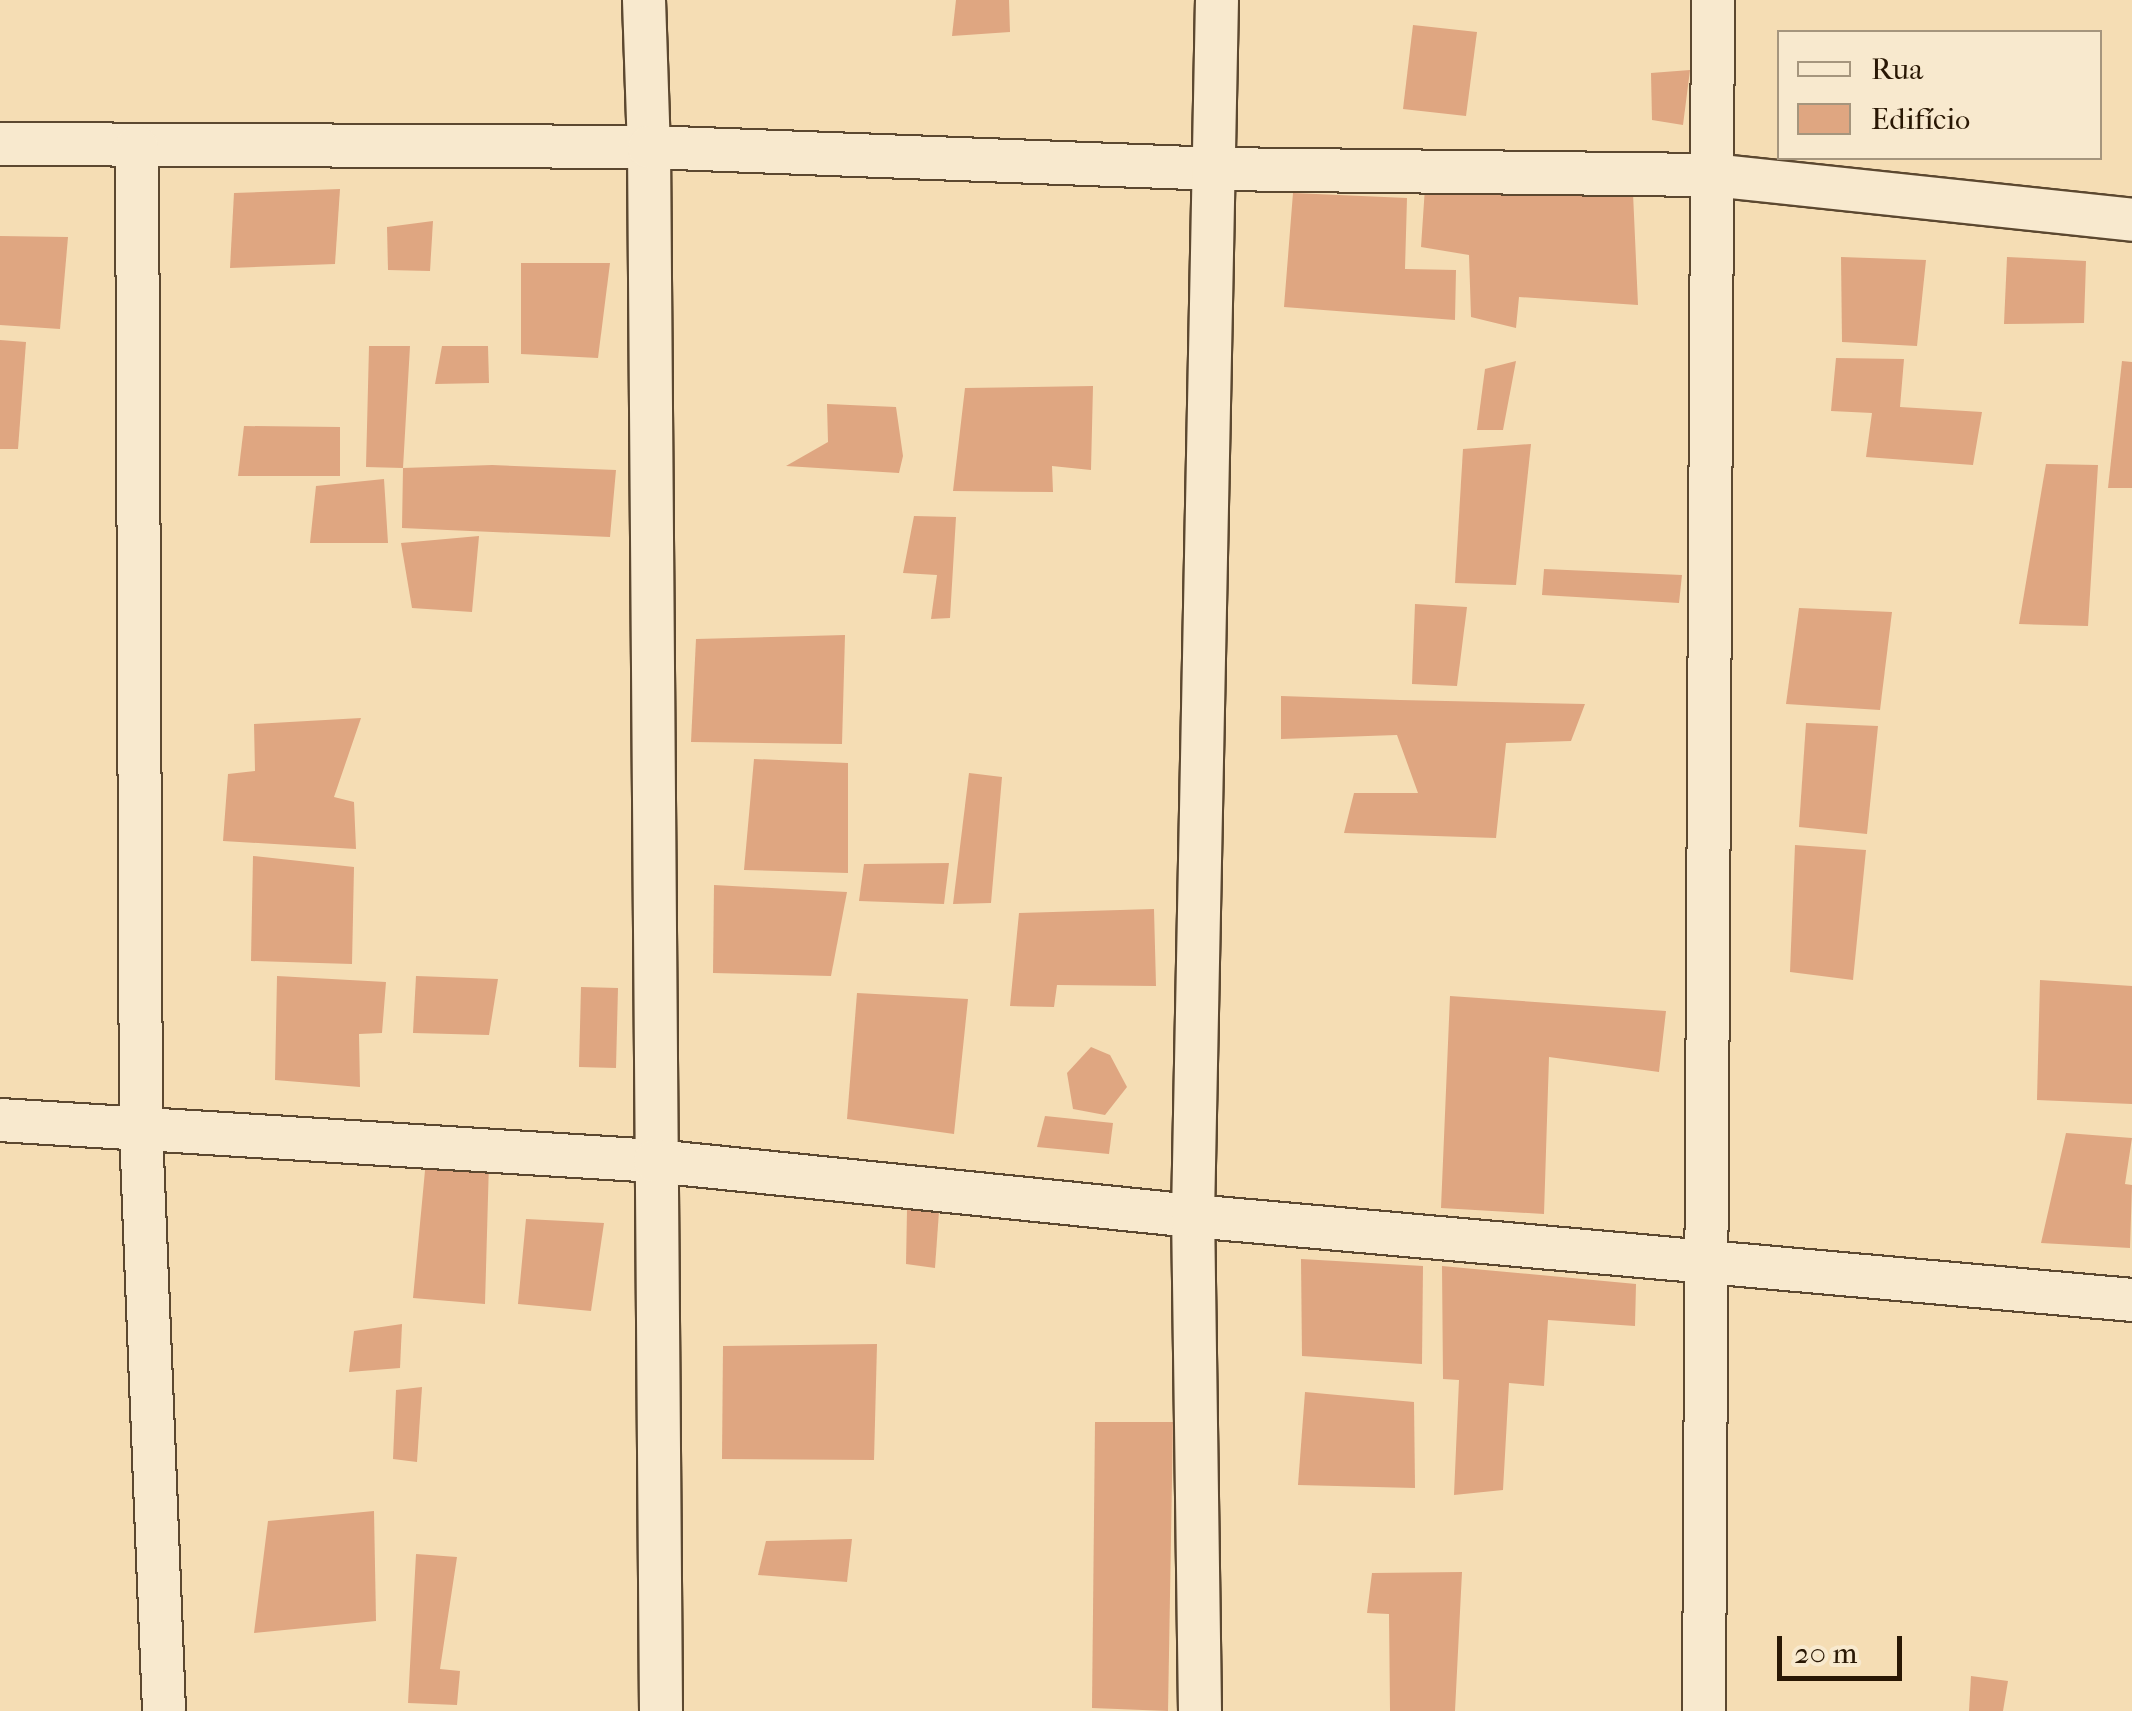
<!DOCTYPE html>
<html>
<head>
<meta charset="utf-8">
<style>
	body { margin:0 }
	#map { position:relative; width:2132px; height:1711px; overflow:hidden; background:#f5ddb4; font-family:"IM FELL French Canon",serif }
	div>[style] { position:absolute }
	.building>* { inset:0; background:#dfa681 }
	.roads { filter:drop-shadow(2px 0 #5c4830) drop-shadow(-2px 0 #5c4830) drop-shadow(0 2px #5c4830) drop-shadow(0 -2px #5c4830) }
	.minor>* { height:42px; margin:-21px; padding:0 21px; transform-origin:21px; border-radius:21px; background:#f8e9ce }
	span { translate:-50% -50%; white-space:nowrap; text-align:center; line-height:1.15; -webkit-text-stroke:9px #f8e9ce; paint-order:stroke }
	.legend { position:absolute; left:1777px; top:30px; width:325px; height:130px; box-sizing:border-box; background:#f8e9ce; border:2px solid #a5957d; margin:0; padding:12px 18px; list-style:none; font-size:30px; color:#291704 }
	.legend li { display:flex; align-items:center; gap:20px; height:50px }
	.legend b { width:50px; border:2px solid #a5957d }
	.scale { position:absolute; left:1777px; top:1636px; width:125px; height:45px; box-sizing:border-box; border:5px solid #291704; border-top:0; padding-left:12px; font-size:30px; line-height:35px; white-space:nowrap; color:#291704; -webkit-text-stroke:8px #f8e9ce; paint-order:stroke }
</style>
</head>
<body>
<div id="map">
	<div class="building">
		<i style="clip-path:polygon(956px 0,1009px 0,1010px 32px,952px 36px)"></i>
		<i style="clip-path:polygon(1413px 25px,1477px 32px,1466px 116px,1403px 109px)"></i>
		<i style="clip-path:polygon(1690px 70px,1683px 125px,1652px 120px,1651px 73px)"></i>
		<i style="clip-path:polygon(1425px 187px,1633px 193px,1638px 305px,1519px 297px,1516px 328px,1471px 317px,1469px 255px,1421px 247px)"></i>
		<i style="clip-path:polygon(340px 189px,335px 264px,230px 268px,234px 193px)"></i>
		<i style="clip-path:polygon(1293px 193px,1407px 198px,1405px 269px,1456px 270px,1455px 320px,1284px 307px)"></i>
		<i style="clip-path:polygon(433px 221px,430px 271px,388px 270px,387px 227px)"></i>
		<i style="clip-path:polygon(0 236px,68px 237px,60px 329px,0 325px)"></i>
		<i style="clip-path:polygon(1841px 257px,1926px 260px,1917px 346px,1842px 342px)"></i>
		<i style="clip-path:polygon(2007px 257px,2086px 261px,2084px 323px,2004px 324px)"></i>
		<i style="clip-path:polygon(521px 263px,610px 263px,598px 358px,521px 354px)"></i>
		<i style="clip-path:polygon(0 340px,26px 342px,18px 449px,0 449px)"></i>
		<i style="clip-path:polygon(369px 346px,410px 346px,403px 468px,492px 465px,616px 470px,610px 537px,402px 528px,403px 468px,366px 467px)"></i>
		<i style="clip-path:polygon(442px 346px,488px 346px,489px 383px,435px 384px)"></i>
		<i style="clip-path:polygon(1836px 358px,1904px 359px,1900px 407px,1982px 412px,1973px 465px,1866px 457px,1872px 413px,1831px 411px)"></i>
		<i style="clip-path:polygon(1516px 361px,1503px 430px,1477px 430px,1485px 369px)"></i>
		<i style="clip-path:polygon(2122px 361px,2132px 362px,2132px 488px,2108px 488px)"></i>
		<i style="clip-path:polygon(1093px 386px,1091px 470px,1052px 466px,1053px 492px,953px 491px,965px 388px)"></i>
		<i style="clip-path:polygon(827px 404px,896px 407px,903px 456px,899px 473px,786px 466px,828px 442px)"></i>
		<i style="clip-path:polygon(244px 426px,340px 427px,340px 476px,238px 476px)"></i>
		<i style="clip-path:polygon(1531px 444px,1516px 585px,1455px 583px,1463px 449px)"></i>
		<i style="clip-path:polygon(2046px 464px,2098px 465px,2088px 626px,2019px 624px)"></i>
		<i style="clip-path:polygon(384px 479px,388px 543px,310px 543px,316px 486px)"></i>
		<i style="clip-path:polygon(914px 516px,956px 517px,950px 618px,931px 619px,937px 575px,903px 573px)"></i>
		<i style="clip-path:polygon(479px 536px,472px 612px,412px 608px,401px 543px)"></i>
		<i style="clip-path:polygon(1544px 569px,1682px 575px,1679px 603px,1542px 595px)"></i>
		<i style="clip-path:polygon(1415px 604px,1467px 607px,1457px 686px,1412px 684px)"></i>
		<i style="clip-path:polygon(1799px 608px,1892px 612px,1880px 710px,1786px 704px)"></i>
		<i style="clip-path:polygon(845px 635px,842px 744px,691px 742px,696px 639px)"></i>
		<i style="clip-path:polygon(1281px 696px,1400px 700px,1585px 704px,1571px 741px,1506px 743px,1496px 838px,1344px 833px,1354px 793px,1418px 793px,1397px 735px,1281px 739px)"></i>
		<i style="clip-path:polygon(361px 718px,334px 797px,354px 802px,356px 849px,223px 841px,228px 774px,255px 771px,254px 724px)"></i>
		<i style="clip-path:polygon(1806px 723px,1878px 726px,1867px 834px,1799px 827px)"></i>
		<i style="clip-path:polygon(754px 759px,848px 763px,848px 873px,744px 870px)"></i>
		<i style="clip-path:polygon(969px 773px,1002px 777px,991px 903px,953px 904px)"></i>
		<i style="clip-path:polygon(1795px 845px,1866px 850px,1853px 980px,1790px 972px)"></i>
		<i style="clip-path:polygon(253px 856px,354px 867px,352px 964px,251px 961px)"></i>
		<i style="clip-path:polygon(949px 863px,944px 904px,859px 901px,864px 864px)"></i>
		<i style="clip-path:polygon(714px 885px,847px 892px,831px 976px,713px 973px)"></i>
		<i style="clip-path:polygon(1154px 909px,1156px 986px,1057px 985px,1054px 1007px,1010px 1006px,1019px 913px)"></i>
		<i style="clip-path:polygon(277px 976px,386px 982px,382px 1033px,359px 1034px,360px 1087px,275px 1080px)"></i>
		<i style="clip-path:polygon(416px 976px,498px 979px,489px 1035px,413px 1033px)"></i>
		<i style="clip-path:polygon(2040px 980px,2132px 986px,2132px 1104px,2037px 1100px)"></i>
		<i style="clip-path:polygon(581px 987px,618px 988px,616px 1068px,579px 1067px)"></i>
		<i style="clip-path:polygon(857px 993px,968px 999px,954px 1134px,847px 1119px)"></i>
		<i style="clip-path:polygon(1450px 996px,1666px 1011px,1659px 1072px,1549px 1057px,1544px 1214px,1441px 1208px)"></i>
		<i style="clip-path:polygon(1091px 1047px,1110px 1055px,1127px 1087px,1105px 1115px,1073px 1109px,1067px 1073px)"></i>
		<i style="clip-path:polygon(1045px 1116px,1113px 1123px,1109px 1154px,1037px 1147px)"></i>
		<i style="clip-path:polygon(2066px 1133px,2132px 1138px,2125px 1184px,2132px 1185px,2130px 1248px,2041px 1243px)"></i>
		<i style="clip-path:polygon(426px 1160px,489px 1162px,485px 1304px,413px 1298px)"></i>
		<i style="clip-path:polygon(907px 1210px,939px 1211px,935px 1268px,906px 1264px)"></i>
		<i style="clip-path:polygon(526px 1219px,604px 1223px,591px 1311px,518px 1304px)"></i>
		<i style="clip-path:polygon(1301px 1259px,1423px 1266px,1422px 1364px,1302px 1356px)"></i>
		<i style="clip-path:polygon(1442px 1266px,1636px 1284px,1635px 1326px,1548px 1320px,1544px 1386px,1509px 1383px,1503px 1490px,1454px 1495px,1459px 1380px,1443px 1379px)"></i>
		<i style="clip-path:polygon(402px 1324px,400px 1368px,349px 1372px,354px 1331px)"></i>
		<i style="clip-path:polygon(877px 1344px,874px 1460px,722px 1459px,723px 1346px)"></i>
		<i style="clip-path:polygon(422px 1387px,417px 1462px,393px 1459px,396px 1390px)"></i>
		<i style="clip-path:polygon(1305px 1392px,1414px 1402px,1415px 1488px,1298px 1485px)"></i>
		<i style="clip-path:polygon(1095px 1422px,1173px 1422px,1168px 1711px,1092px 1708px)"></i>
		<i style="clip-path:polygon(374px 1511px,376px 1621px,254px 1633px,268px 1521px)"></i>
		<i style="clip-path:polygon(852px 1539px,847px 1582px,758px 1575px,766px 1541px)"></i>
		<i style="clip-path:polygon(416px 1554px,457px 1557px,440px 1669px,460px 1671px,457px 1705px,408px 1703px)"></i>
		<i style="clip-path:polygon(1462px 1572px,1455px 1711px,1390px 1711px,1389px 1614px,1367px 1613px,1372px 1573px)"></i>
		<i style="clip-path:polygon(1971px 1676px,2008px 1681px,2003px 1711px,1969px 1711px)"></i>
	</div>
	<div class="roads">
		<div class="minor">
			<i style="left:644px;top:0;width:147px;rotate:88.1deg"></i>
			<i style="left:649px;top:147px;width:1564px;rotate:89.56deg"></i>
			<i style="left:0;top:144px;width:649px;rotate:0.26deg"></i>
			<i style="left:649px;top:147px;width:567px;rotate:2.22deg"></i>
			<i style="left:1216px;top:169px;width:497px;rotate:0.7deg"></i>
			<i style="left:1713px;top:175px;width:421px;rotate:6.1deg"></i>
			<i style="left:137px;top:147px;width:983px;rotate:89.77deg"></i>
			<i style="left:141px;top:1130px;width:581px;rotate:87.73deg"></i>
			<i style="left:0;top:1120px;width:656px;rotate:3.58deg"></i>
			<i style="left:655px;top:1161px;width:541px;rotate:5.84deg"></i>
			<i style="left:1193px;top:1216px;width:943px;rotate:5.11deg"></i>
			<i style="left:1200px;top:1711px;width:495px;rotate:-90.8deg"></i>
			<i style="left:1193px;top:1216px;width:1216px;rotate:-88.87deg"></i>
			<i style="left:1704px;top:1711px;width:1711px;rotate:-89.7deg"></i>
		</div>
	</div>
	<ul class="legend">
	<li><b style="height:12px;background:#f8e9ce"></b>Rua</li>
	<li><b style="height:28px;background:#dfa681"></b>Edifício</li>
	</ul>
	<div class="scale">20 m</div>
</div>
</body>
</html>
